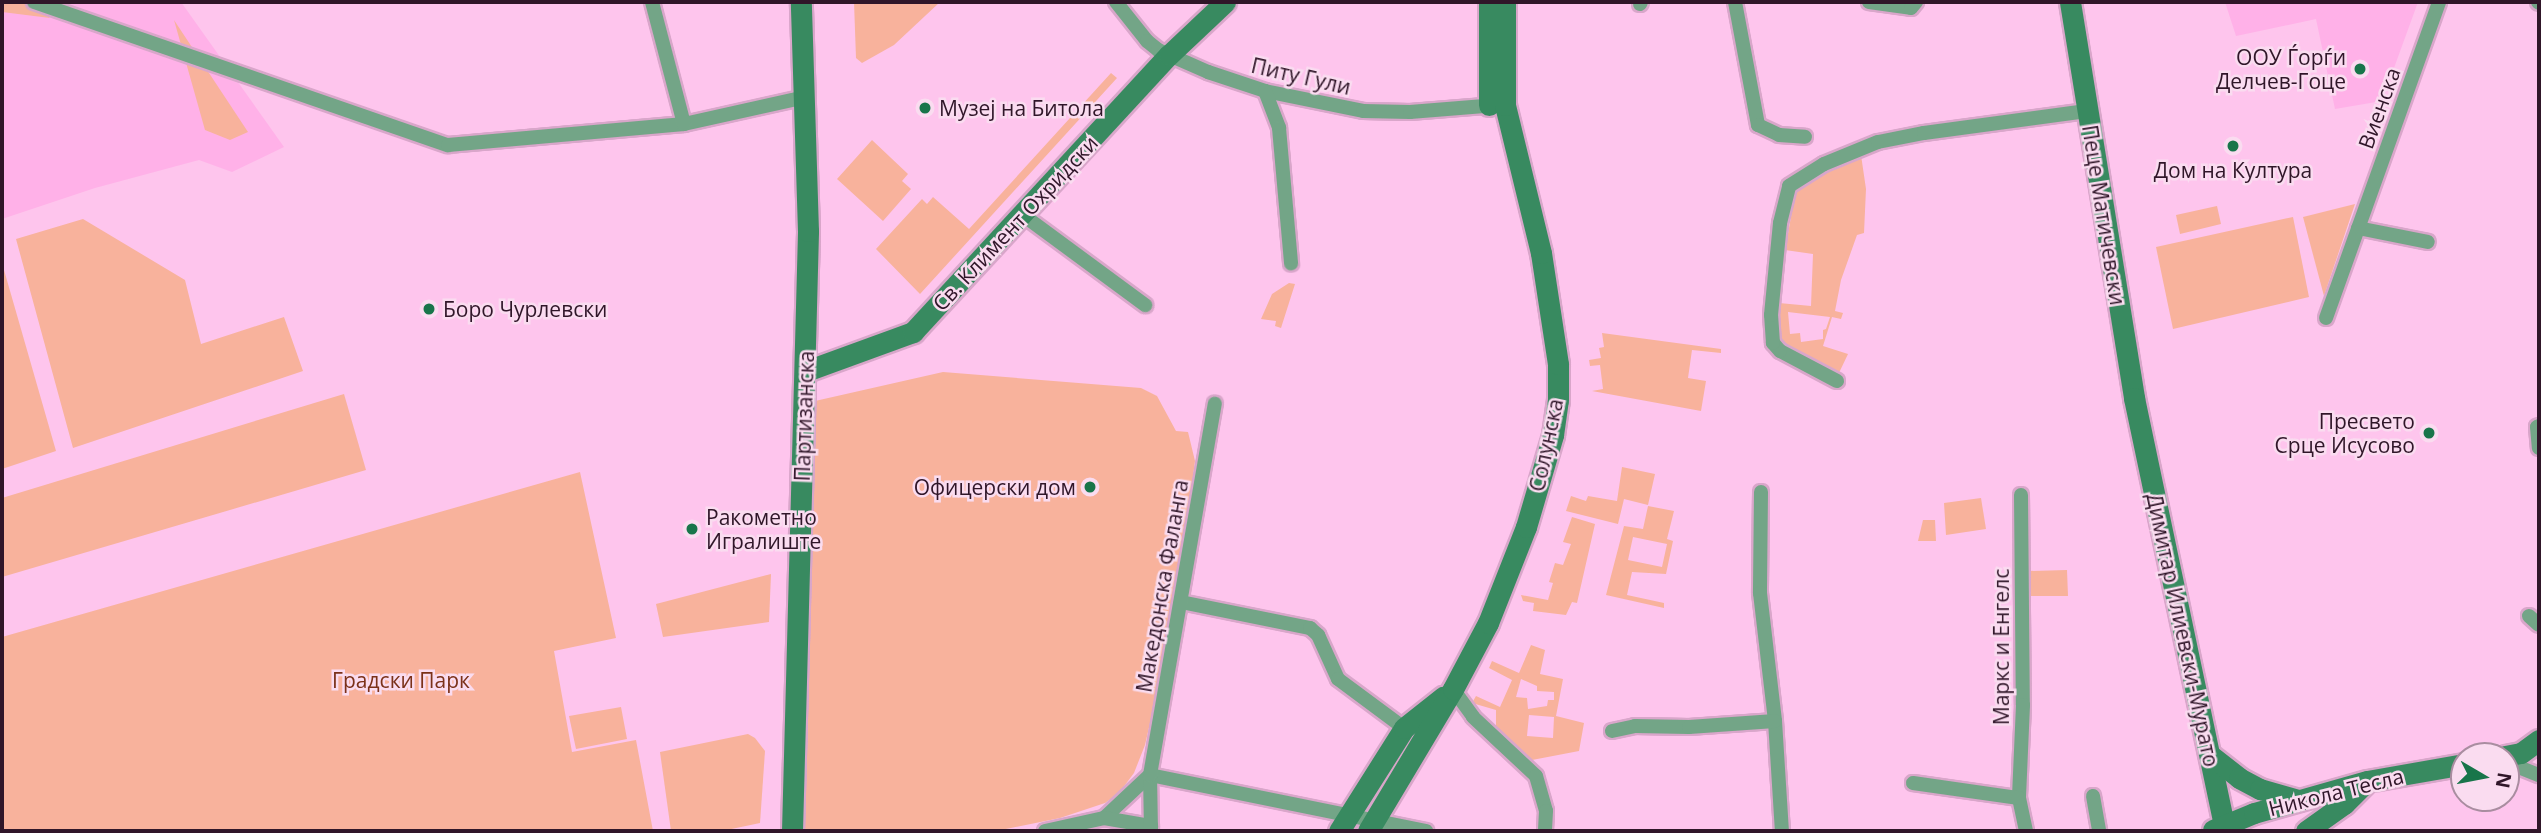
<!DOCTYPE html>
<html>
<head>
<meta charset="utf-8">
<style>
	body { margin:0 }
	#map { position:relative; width:2541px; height:833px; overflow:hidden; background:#fec5ed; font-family:"Open Sans",sans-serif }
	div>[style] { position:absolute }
	.built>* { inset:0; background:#ffb1e8 }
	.green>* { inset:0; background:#f8b29c }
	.roads { filter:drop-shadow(2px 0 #d9a6ca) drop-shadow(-2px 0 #d9a6ca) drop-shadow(0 2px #d9a6ca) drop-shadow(0 -2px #d9a6ca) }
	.street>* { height:14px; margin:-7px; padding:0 7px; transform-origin:7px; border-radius:7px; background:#73a587 }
	.secondary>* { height:21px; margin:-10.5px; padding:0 10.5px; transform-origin:10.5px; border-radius:10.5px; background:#388a60 }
	.dots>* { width:19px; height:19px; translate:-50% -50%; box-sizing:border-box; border:4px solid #fadcf0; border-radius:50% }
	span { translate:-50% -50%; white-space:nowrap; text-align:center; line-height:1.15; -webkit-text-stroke:5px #fadcf0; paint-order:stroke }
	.poi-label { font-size:21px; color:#301629 }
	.right { translate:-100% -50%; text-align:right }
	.left { translate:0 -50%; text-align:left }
	.street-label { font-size:21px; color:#301629 }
	.park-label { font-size:21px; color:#7b3119 }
	.frame { position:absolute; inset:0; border:4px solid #301629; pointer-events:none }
	.north { position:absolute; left:2450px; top:742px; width:70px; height:70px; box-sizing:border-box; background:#fadcf0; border:2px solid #a98da0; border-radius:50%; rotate:100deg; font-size:19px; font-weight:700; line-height:28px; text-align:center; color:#301629 }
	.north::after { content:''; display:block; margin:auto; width:24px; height:32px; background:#18754a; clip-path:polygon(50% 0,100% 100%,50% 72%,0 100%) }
</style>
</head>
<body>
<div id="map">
	<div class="built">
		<i style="clip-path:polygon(2px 2px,181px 2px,284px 147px,232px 172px,199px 160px,95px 188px,2px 219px)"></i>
		<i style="clip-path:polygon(2225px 2px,2418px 2px,2382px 101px,2335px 109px,2316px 19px,2236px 36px)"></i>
	</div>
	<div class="green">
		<i style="clip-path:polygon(2px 2px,34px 2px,50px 18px,2px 12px)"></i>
		<i style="clip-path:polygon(854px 2px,940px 2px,894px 45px,862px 63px,856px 58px)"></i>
		<i style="clip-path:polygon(174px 20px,248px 132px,230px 140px,205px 130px)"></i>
		<i style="clip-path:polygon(1111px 73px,1117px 78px,920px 294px,876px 249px,922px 199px,927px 204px,933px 197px,969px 229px)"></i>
		<i style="clip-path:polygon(872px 140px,908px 174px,902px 181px,911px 189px,883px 221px,837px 179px)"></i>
		<i style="clip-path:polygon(evenodd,1861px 155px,1866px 189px,1864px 233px,1857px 235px,1841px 280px,1835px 311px,1843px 313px,1841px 319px,1832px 317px,1823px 346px,1848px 354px,1838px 375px,1786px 349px,1776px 337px,1779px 303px,1811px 306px,1813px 254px,1785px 250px,1796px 189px,1861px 155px,1788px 312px,1830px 317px,1826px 329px,1823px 330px,1823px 339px,1801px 342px,1800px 333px,1790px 334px,1788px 312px)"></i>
		<i style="clip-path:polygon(2355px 204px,2324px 296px,2303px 217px)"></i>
		<i style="clip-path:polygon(2217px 206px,2221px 224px,2180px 234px,2176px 215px)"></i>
		<i style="clip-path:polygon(2293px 217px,2309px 297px,2173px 329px,2156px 247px)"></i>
		<i style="clip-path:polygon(83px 219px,185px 280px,201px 344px,284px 317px,303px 371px,73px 448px,16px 239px)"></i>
		<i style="clip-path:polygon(2px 263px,56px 451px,2px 469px)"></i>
		<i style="clip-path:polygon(1289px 283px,1295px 284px,1281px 328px,1275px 326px,1276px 321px,1261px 319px,1272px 294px)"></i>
		<i style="clip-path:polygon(1602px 333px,1721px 349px,1721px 353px,1692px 350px,1688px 378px,1706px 381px,1701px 411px,1592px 391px,1603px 389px,1600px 365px,1590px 366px,1589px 360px,1601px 358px,1599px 348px,1604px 347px)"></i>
		<i style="clip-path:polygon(943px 372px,1141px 388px,1157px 396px,1176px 431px,1188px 432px,1195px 461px,1186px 530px,1160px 679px,1145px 745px,1134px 773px,1119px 793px,1105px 803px,1060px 818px,996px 831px,801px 831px,815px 401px)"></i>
		<i style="clip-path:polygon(344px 394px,366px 470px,2px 577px,2px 498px)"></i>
		<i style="clip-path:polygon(1622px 467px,1655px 474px,1648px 505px,1624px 499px,1618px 524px,1566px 511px,1571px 496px,1586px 501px,1588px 496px,1617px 501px)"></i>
		<i style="clip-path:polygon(580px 472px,616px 638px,554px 651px,572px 752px,636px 740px,653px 831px,2px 831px,2px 637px)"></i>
		<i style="clip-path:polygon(1981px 498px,1986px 529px,1946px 535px,1944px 503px)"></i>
		<i style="clip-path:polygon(evenodd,1648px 506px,1674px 511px,1667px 539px,1673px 541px,1666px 574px,1632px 572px,1627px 595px,1664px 603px,1664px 608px,1606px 595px,1624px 526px,1643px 529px,1648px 506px,1633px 537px,1667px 544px,1662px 567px,1628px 560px,1633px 537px)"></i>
		<i style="clip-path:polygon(1572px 517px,1595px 524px,1577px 603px,1572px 602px,1566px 615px,1533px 611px,1534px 603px,1523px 601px,1521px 595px,1548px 600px,1553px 583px,1549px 582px,1555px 563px,1563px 565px,1571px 544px,1563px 542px)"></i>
		<i style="clip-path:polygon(1923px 520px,1935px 520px,1936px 541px,1918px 541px)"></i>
		<i style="clip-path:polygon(2067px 570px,2068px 596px,2028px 596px,2028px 571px)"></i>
		<i style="clip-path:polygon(771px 574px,769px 622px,663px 637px,656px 604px)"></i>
		<i style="clip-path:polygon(evenodd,1531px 645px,1545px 650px,1540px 674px,1563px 679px,1556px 716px,1584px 723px,1579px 751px,1532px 760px,1496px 729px,1496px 710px,1472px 703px,1476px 696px,1500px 707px,1512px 680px,1489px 668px,1492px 661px,1519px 673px,1531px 645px,1521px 679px,1537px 686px,1537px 691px,1554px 692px,1554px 700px,1548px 700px,1547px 706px,1528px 709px,1527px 698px,1516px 697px,1521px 679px,1531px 645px,1529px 715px,1554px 717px,1553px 738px,1527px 736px,1529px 715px)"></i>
		<i style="clip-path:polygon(621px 707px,627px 739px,576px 749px,569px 716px)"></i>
		<i style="clip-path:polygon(748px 734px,755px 738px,765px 751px,760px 823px,722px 831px,671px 831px,660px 752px)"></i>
	</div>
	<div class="roads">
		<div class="street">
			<i style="left:34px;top:2px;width:438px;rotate:19.1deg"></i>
			<i style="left:448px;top:145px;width:237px;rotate:-5.1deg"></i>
			<i style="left:684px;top:124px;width:125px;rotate:-12.5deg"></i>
			<i style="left:652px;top:2px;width:126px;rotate:75.3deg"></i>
			<i style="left:1116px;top:2px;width:50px;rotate:51.5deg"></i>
			<i style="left:1147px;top:41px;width:14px;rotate:39deg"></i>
			<i style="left:1158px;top:50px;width:55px;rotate:23.7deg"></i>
			<i style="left:1208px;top:72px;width:60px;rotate:18.4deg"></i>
			<i style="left:1265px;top:91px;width:100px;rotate:11.5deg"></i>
			<i style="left:1363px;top:111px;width:47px;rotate:1.2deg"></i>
			<i style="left:1410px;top:112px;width:87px;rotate:-4.6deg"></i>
			<i style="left:1735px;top:2px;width:125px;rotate:79.4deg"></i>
			<i style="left:1758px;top:125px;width:23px;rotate:25deg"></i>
			<i style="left:1779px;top:135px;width:26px;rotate:4deg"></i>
			<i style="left:1869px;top:2px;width:42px;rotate:8.1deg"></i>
			<i style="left:1911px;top:8px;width:8px;rotate:-50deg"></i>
			<i style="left:2538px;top:2px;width:1px;rotate:45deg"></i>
			<i style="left:1640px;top:4px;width:2px;rotate:-63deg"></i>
			<i style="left:1265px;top:91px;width:40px;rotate:69deg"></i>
			<i style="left:1279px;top:128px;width:136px;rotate:84.9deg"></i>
			<i style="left:1023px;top:215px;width:152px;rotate:36.4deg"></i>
			<i style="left:2358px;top:228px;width:71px;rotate:11.3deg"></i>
			<i style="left:2326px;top:318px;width:336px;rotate:-70.3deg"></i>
			<i style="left:1837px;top:381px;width:64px;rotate:-152.2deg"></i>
			<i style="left:1780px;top:351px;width:11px;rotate:-131deg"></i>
			<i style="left:1773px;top:343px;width:28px;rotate:-94deg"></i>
			<i style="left:1771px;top:315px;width:92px;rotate:-84.4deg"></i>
			<i style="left:1780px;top:223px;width:38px;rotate:-76deg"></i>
			<i style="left:1789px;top:186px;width:41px;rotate:-32.2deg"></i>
			<i style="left:1824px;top:164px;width:58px;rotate:-22.2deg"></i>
			<i style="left:1878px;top:142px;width:47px;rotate:-11.1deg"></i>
			<i style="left:1924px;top:133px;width:164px;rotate:-7.7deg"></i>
			<i style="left:2539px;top:426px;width:2px;rotate:153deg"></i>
			<i style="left:2537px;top:427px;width:21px;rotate:85deg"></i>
			<i style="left:1761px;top:492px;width:101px;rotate:90.6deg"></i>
			<i style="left:1760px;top:593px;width:129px;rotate:83.3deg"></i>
			<i style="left:1775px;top:721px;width:110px;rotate:86.4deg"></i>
			<i style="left:2021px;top:495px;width:210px;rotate:89.5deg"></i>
			<i style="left:2023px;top:705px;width:93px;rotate:92.5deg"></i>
			<i style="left:2019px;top:798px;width:34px;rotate:78deg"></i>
			<i style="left:1181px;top:602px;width:132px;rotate:11.4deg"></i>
			<i style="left:1310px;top:628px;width:11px;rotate:41deg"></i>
			<i style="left:1318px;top:635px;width:48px;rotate:65.6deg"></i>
			<i style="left:1338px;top:679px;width:82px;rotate:36.6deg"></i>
			<i style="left:2529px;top:616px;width:13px;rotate:42deg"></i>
			<i style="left:1453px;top:689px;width:34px;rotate:54deg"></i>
			<i style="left:1473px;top:717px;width:86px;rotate:43.1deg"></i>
			<i style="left:1536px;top:776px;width:36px;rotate:74deg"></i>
			<i style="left:1546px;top:811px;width:20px;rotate:93deg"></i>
			<i style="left:1612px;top:731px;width:24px;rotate:-12deg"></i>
			<i style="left:1635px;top:726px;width:54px;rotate:1.1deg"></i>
			<i style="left:1689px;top:727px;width:86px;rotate:-4deg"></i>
			<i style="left:2506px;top:762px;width:35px;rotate:22deg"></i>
			<i style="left:1913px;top:783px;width:107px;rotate:8.1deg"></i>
			<i style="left:2093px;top:796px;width:36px;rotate:80deg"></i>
			<i style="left:1104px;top:818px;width:63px;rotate:-43.1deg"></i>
			<i style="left:1150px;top:775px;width:282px;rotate:11.5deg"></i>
			<i style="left:1045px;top:831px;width:60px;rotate:-12.4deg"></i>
			<i style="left:1104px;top:818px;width:48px;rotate:9.7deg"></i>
			<i style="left:1151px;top:831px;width:56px;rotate:-91deg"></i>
			<i style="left:1150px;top:775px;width:377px;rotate:-80.1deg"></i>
		</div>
		<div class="secondary">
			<i style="left:1489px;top:2px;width:103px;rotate:90deg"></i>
			<i style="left:2070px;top:2px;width:401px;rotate:80.8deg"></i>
			<i style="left:2134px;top:398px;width:442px;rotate:78.1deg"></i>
			<i style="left:806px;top:371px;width:114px;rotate:-20deg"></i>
			<i style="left:913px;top:332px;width:377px;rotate:-47.3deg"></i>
			<i style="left:1169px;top:55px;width:77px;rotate:-43.4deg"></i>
			<i style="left:2210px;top:755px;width:37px;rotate:38deg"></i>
			<i style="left:2239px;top:778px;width:24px;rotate:28deg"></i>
			<i style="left:2260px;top:789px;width:40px;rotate:16deg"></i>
			<i style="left:2505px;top:756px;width:16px;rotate:-11deg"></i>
			<i style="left:2521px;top:753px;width:22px;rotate:-36deg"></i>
			<i style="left:2213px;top:830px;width:44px;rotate:-22.5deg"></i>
			<i style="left:2254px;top:813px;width:117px;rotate:-15.8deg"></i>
			<i style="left:2367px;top:781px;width:98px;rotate:-9.9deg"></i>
			<i style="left:792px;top:831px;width:600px;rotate:-88.47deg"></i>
			<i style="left:808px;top:231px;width:229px;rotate:-91.8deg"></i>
			<i style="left:1339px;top:831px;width:122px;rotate:-57.7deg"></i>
			<i style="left:1404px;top:728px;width:50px;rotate:-38.5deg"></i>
			<i style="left:1368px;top:831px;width:165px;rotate:-59.1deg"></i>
			<i style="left:1453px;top:689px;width:75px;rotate:-62.1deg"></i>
			<i style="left:1488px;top:623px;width:103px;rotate:-68.4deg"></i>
			<i style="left:1526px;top:527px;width:96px;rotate:-73.6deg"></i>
			<i style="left:1553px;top:435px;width:35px;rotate:-82deg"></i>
			<i style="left:1558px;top:400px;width:36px;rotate:-90deg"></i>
			<i style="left:1558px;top:364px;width:112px;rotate:-98.7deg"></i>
			<i style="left:1541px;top:253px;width:152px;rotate:-103.7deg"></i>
			<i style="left:1505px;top:105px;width:103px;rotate:-90deg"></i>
			<i style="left:2306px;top:831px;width:47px;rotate:-35.4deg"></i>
			<i style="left:2344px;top:804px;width:28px;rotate:-45deg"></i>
		</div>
	</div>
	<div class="dots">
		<i style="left:2360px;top:69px;background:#18754a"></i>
		<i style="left:925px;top:108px;background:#18754a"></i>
		<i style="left:2233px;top:146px;background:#18754a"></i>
		<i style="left:429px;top:309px;background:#18754a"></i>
		<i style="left:2429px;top:433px;background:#18754a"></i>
		<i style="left:1090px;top:487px;background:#18754a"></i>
		<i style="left:692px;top:529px;background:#18754a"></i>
	</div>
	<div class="poi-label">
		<span class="right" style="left:2346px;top:69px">ООУ Ѓорѓи<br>Делчев-Гоце</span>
		<span class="left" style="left:939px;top:108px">Музеј на Битола</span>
		<span style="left:2233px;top:170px">Дом на Култура</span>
		<span class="left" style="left:443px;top:309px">Боро Чурлевски</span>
		<span class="right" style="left:2415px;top:433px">Пресвето<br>Срце Исусово</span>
		<span class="right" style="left:1076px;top:487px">Офицерски дом</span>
		<span class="left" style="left:706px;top:529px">Ракометно<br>Игралиште</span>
	</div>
	<div class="street-label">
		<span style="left:1301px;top:76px;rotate:13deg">Питу Гули</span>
		<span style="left:2379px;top:108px;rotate:-70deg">Виенска</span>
		<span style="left:2104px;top:215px;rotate:81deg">Пеце Матичевски</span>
		<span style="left:1015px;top:223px;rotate:-47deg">Св. Климент Охридски</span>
		<span style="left:804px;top:416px;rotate:-88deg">Партизанска</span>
		<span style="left:1546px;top:445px;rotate:-78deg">Солунска</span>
		<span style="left:1162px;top:586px;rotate:-80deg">Македонска Фаланга</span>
		<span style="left:2183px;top:630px;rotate:78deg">Димитар Илиевски-Мурато</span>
		<span style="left:2001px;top:647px;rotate:-90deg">Маркс и Енгелс</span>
		<span style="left:2336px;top:792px;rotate:-14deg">Никола Тесла</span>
	</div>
	<div class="park-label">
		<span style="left:401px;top:680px">Градски Парк</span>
	</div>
	<div class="frame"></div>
	<div class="north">N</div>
</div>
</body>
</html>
